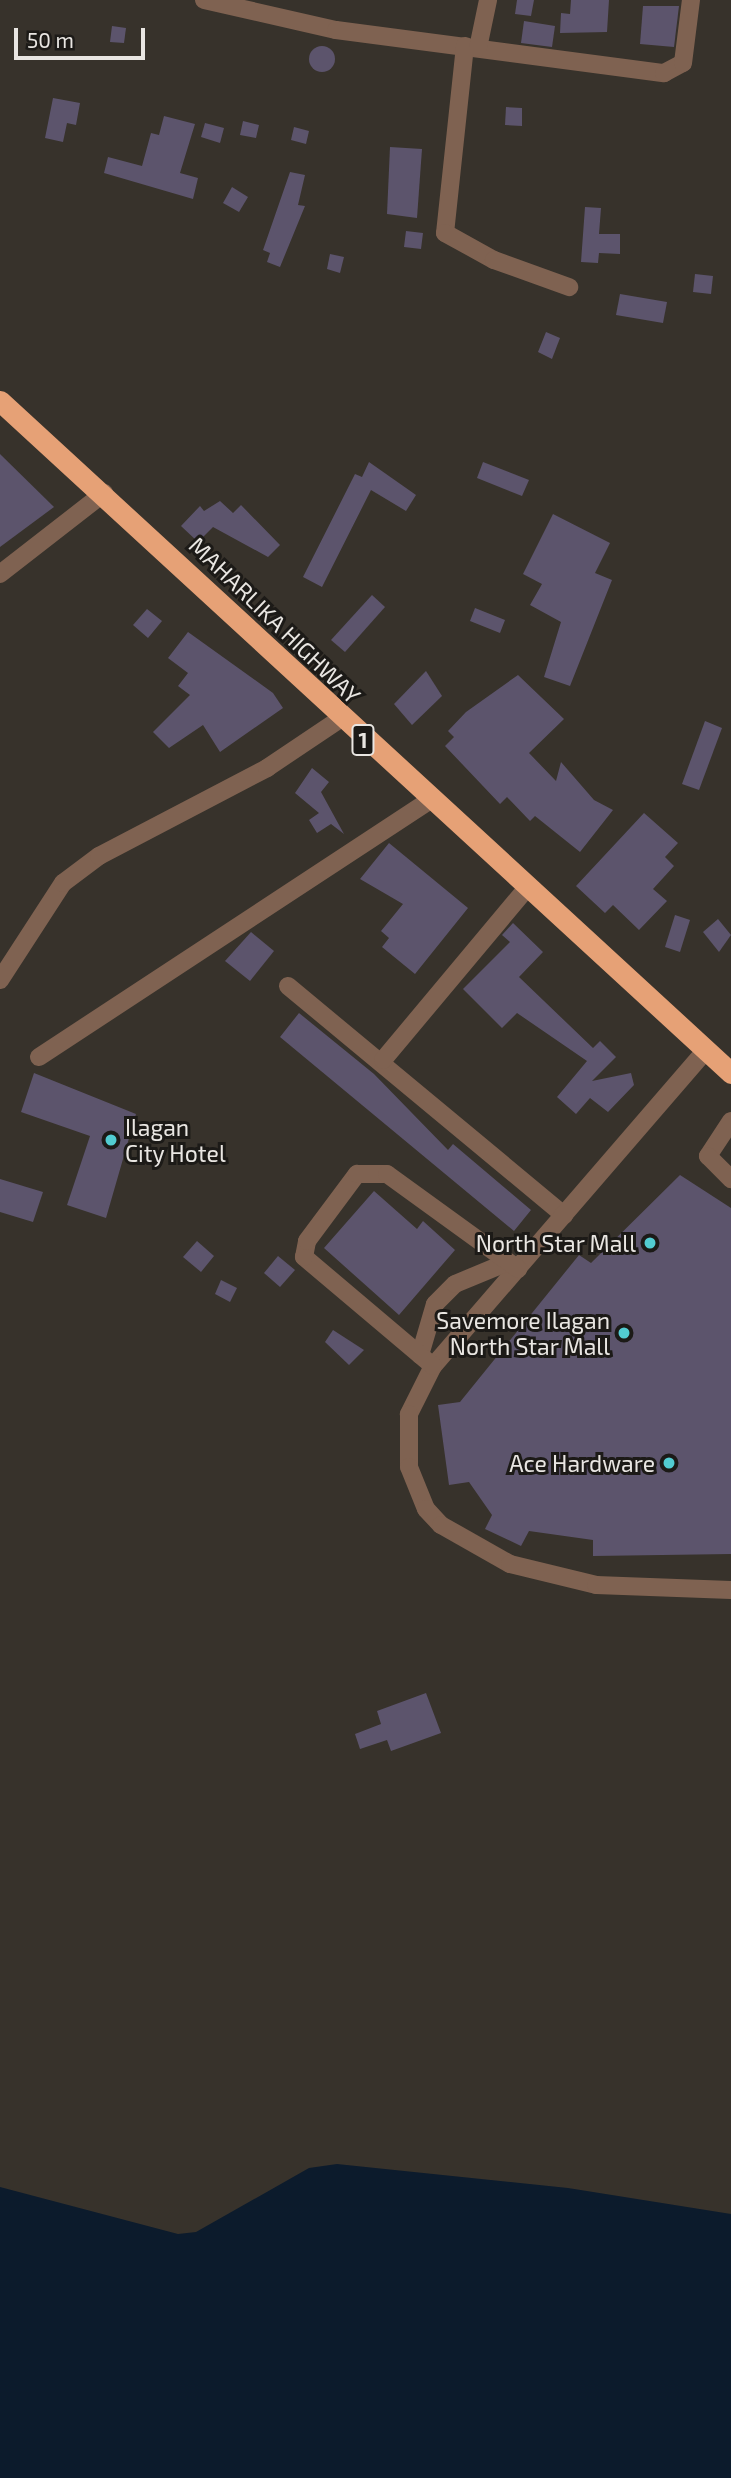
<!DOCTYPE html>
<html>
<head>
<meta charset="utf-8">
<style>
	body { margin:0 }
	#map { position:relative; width:731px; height:2478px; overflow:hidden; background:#37322b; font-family:"Exo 2",sans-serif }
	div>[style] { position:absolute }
	.water>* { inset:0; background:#0c1b2c }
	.building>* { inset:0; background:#5c546c }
	.round { border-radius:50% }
	.minor>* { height:18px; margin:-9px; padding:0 9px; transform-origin:9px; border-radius:9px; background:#7f6251 }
	.highway>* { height:21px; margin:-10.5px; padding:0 10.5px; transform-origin:10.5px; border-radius:10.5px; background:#e6a176 }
	.dots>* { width:19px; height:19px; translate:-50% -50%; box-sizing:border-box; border:4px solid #1c1a17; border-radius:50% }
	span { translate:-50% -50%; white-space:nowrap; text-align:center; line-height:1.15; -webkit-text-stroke:6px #1c1a17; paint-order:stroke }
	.shield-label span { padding:2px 5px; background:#1c1a17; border:2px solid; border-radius:5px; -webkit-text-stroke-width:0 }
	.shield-label { font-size:21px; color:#e9e6e2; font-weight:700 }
	.street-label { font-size:23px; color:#e9e6e2 }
	.poi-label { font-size:23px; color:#e9e6e2 }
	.left { translate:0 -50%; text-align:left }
	.right { translate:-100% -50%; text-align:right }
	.scale { position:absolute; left:14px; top:28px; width:131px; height:32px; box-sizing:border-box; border:4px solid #e9e6e2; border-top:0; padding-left:9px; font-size:21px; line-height:24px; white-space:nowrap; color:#e9e6e2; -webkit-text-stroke:5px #1c1a17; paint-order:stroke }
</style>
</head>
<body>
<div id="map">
	<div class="water">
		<i style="clip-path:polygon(337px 2164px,568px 2188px,731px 2214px,731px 2478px,0 2478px,0 2187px,178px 2234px,196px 2232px,309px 2168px)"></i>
	</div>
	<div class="building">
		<i style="clip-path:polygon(517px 0,534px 0,531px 16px,515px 14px)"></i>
		<i style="clip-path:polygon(571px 0,609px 0,607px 32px,560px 33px,561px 13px,570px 14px)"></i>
		<i style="clip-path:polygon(643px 6px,679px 6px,674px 47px,640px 44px)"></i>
		<i style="clip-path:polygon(524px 21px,555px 26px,552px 47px,521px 43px)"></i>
		<i style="clip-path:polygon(112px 26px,126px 28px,124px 43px,110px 42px)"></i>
		<i class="round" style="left:309px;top:46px;width:26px;height:26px"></i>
		<i style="clip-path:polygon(53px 98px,80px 103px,76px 125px,67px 123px,63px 142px,45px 138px)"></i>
		<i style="clip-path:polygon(506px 107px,522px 108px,522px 126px,505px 125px)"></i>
		<i style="clip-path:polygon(164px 116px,195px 124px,180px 173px,198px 178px,193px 199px,104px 173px,108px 157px,142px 166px,151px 133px,159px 135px)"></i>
		<i style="clip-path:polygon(243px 121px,259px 125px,256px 138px,240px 135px)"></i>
		<i style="clip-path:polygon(205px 123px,224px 128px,220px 143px,201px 137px)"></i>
		<i style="clip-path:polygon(294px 127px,309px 131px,306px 144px,291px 140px)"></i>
		<i style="clip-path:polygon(390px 147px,422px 149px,417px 218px,387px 214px)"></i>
		<i style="clip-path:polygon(290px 172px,305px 175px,298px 205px,305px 206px,280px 267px,267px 262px,270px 253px,263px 250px)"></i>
		<i style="clip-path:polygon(232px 187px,248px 197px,239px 212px,223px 203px)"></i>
		<i style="clip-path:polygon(585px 207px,601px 208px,599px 234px,620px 234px,620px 254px,599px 253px,598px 263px,581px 262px)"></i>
		<i style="clip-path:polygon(406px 231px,423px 233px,421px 249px,404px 247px)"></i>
		<i style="clip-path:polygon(330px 254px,344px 257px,340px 273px,327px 269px)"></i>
		<i style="clip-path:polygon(695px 274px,713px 276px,711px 294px,693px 292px)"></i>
		<i style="clip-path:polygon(620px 294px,667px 302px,663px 323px,616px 315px)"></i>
		<i style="clip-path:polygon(546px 332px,560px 338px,552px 359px,538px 352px)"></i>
		<i style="clip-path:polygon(0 454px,54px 507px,0 547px)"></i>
		<i style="clip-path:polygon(369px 462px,416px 495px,406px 511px,371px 490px,322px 587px,303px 577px,355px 474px,362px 477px)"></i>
		<i style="clip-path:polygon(483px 462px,529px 480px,522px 496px,477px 478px)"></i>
		<i style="clip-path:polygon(220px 501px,233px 513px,241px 505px,280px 545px,268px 557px,213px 527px,198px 542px,181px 526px,200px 506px,204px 511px)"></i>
		<i style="clip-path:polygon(553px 514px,610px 543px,595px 573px,612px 580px,570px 686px,544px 677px,561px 622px,530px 605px,542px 584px,523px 574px)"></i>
		<i style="clip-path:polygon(372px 595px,385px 607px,345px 652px,331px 640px)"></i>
		<i style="clip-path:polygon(475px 608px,505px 620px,500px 633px,470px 621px)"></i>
		<i style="clip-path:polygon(147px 609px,162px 621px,148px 638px,133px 625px)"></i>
		<i style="clip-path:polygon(188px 632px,273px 693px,283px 708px,220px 752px,203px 725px,169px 748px,153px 732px,190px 695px,178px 686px,188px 673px,168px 658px)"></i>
		<i style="clip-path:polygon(426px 671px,442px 696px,412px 725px,394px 704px)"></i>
		<i style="clip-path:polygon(518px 675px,564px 719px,529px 753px,556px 781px,561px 762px,594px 800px,613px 810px,580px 852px,535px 816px,530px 821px,507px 797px,500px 804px,445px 746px,454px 737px,448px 731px,466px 712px)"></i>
		<i style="clip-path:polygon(705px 721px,722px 728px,699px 790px,682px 784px)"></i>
		<i style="clip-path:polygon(312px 768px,329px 782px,321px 792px,344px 834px,331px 824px,317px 833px,309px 820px,319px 813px,295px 793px)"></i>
		<i style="clip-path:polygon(644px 813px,678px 843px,665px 857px,674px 866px,653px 889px,667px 901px,639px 930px,613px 905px,605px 913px,576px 886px)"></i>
		<i style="clip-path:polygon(389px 843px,468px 908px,415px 974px,382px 947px,389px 938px,381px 931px,403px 904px,360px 879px)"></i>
		<i style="clip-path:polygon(675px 915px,690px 920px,680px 952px,665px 947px)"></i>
		<i style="clip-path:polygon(718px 919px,731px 935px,719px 952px,703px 932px)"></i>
		<i style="clip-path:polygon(513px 923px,543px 952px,519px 977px,593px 1048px,600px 1041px,616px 1057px,592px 1081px,631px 1073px,634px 1085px,608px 1112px,590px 1098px,576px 1114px,557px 1097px,587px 1061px,517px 1013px,502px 1028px,463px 989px,510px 942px,502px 935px)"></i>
		<i style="clip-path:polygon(251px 932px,274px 951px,250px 981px,225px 961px)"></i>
		<i style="clip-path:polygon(299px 1013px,374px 1074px,448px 1150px,453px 1144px,531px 1210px,514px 1231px,280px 1037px)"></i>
		<i style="clip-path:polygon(34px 1073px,136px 1114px,106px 1218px,67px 1205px,90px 1136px,21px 1112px)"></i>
		<i style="clip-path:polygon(680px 1175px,731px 1208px,731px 1554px,593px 1556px,593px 1540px,529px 1531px,521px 1546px,485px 1529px,492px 1515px,469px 1482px,449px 1485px,438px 1405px,460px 1402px,579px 1255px,591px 1263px)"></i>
		<i style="clip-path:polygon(0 1179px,43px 1192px,33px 1222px,0 1212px)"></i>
		<i style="clip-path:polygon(374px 1191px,417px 1229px,423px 1221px,455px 1250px,399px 1315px,324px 1248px)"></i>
		<i style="clip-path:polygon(197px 1241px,214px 1256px,201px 1272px,183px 1257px)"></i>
		<i style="clip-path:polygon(278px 1256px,295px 1270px,280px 1287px,264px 1273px)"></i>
		<i style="clip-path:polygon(221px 1280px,237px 1288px,230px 1302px,215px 1294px)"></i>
		<i style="clip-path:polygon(333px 1330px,364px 1350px,349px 1365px,325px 1342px)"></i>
		<i style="clip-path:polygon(426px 1693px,441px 1733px,391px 1751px,387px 1740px,360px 1749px,355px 1734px,381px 1724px,377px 1711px)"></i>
	</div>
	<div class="minor">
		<i style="left:204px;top:0;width:135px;rotate:12.8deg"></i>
		<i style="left:336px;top:30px;width:331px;rotate:7.5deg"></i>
		<i style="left:664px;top:73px;width:21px;rotate:-28deg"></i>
		<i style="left:683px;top:63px;width:64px;rotate:-82.8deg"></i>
		<i style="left:465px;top:46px;width:188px;rotate:96.1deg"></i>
		<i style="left:445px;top:233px;width:56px;rotate:28.9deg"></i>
		<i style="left:494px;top:260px;width:80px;rotate:19.8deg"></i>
		<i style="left:478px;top:48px;width:49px;rotate:-78.2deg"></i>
		<i style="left:0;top:574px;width:132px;rotate:-37.9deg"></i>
		<i style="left:0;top:980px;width:116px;rotate:-57deg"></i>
		<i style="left:63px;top:883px;width:45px;rotate:-36.9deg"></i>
		<i style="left:99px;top:856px;width:190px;rotate:-27.6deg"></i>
		<i style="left:267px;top:768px;width:88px;rotate:-33.9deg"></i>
		<i style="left:288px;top:986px;width:359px;rotate:39.7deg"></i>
		<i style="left:706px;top:1050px;width:418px;rotate:130.8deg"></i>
		<i style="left:433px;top:1366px;width:54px;rotate:116.6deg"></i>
		<i style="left:409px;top:1414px;width:53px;rotate:90deg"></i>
		<i style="left:409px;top:1467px;width:45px;rotate:68deg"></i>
		<i style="left:426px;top:1509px;width:22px;rotate:47deg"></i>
		<i style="left:441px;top:1525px;width:79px;rotate:29.5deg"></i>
		<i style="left:510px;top:1564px;width:89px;rotate:13.7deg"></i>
		<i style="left:596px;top:1585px;width:135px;rotate:2.1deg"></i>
		<i style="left:39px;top:1057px;width:467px;rotate:-33.3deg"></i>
		<i style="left:383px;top:1060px;width:223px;rotate:-50.1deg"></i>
		<i style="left:731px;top:1121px;width:42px;rotate:123.3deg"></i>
		<i style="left:708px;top:1156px;width:33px;rotate:45deg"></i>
		<i style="left:420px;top:1355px;width:53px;rotate:-73.6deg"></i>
		<i style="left:435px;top:1304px;width:28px;rotate:-45deg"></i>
		<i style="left:455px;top:1284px;width:57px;rotate:-22.5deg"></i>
		<i style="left:433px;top:1366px;width:169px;rotate:-139.8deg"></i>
		<i style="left:304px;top:1257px;width:16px;rotate:-79deg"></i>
		<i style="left:307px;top:1241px;width:84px;rotate:-53.3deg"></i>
		<i style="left:357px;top:1174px;width:30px"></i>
		<i style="left:387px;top:1174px;width:162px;rotate:35.9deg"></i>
	</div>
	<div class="highway">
		<i style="left:0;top:401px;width:993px;rotate:42.59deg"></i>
	</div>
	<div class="dots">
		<i style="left:111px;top:1140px;background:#52ccd1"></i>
		<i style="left:650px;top:1243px;background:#52ccd1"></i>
		<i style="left:624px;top:1333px;background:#52ccd1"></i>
		<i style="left:669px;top:1463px;background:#52ccd1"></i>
	</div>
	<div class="shield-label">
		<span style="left:363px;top:740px">1</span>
	</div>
	<div class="street-label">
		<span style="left:275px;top:620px;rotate:44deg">MAHARLIKA HIGHWAY</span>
	</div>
	<div class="poi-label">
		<span class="left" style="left:125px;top:1140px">Ilagan<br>City Hotel</span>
		<span class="right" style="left:636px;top:1243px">North Star Mall</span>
		<span class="right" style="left:610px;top:1333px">Savemore Ilagan<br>North Star Mall</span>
		<span class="right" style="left:655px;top:1463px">Ace Hardware</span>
	</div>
	<div class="scale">50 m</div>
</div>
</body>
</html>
